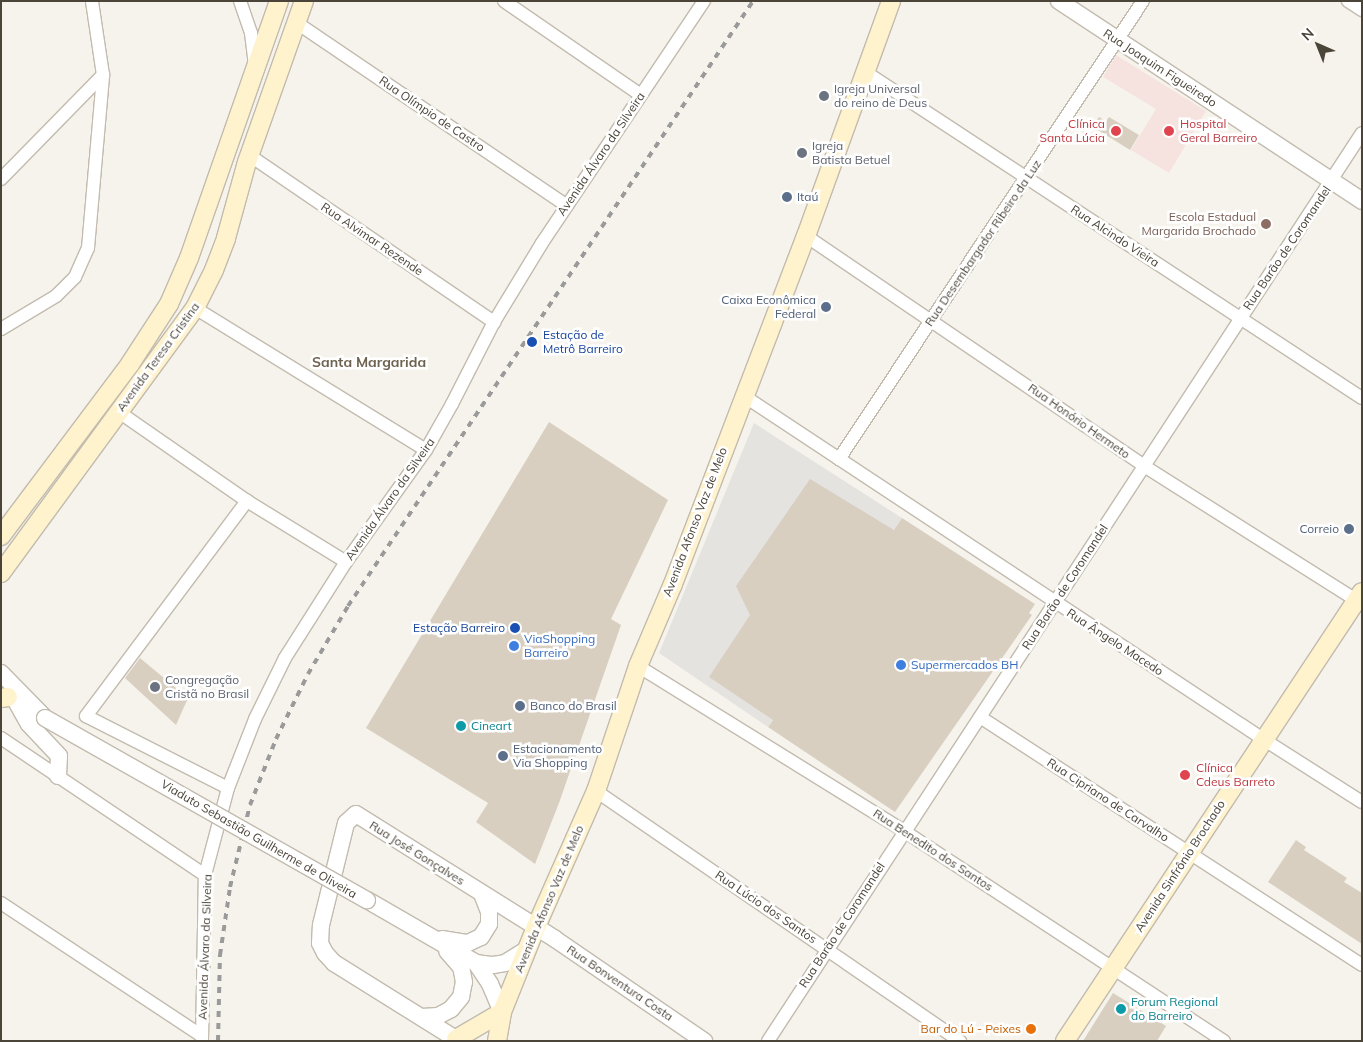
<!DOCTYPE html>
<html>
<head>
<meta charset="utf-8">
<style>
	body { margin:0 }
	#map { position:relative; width:1363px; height:1042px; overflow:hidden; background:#f6f3ec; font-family:Mulish,sans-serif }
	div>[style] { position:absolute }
	.medical>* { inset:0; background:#f6e3e0 }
	.parking>* { inset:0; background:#e5e3e0 }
	.building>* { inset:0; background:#d8cfc1 }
	.roads { filter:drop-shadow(1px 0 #c2bbae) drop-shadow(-1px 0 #c2bbae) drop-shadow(0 1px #c2bbae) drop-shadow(0 -1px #c2bbae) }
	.minor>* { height:12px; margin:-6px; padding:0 6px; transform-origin:6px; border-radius:6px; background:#fff }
	.tertiary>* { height:16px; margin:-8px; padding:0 8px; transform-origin:8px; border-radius:8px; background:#fff }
	.secondary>* { height:18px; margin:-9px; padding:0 9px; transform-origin:9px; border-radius:9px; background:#fff3cd }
	.rail>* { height:4px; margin-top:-2px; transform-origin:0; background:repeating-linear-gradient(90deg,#9a9a9a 0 6px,transparent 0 12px) }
	.bridges { filter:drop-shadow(1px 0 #c2bbae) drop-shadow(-1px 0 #c2bbae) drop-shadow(0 1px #c2bbae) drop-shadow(0 -1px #c2bbae) }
	.tertiary-bridge>* { height:16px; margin:-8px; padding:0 8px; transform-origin:8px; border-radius:8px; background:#fff }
	.dots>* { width:14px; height:14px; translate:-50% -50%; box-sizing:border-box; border:2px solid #fff; border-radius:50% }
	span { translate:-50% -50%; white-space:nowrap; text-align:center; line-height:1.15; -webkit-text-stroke:5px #fff; paint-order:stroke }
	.street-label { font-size:12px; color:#4b4439 }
	.worship-label { font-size:12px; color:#5b616d }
	.left { translate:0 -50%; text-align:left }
	.health-label { font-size:12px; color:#be3a42 }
	.right { translate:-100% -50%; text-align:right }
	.service-label { font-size:12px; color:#4e5e75 }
	.education-label { font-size:12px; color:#785e54 }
	.transit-label { font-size:12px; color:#164399 }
	.shop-label { font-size:12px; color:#366cbe }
	.culture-label { font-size:12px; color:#0d838f }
	.food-label { font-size:12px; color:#c56008 }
	.neighbourhood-label { font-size:14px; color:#6e6250; font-weight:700 }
	.frame { position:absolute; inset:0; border:2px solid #4b4439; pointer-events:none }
	.north { position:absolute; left:1293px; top:20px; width:50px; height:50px; -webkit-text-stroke:4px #fff; paint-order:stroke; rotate:316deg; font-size:14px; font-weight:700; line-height:20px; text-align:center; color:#4b4439 }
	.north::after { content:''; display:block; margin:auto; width:18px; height:22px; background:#4b4439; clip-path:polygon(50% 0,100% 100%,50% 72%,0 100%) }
</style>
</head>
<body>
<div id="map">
	<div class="medical">
		<i style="clip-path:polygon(1116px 55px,1206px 111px,1169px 173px,1131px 150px,1156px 109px,1103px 77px)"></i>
	</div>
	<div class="parking">
		<i style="clip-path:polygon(754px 423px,902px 518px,768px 727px,659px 653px)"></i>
	</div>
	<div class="building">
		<i style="clip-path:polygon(1099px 117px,1106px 121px,1109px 117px,1139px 135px,1130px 150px,1093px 127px)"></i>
		<i style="clip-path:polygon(549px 422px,668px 500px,611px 619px,621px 625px,559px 803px,535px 864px,476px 822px,488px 803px,366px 728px)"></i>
		<i style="clip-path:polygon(810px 479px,894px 530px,902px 518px,1035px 604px,1029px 613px,1032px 615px,895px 812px,768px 727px,773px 720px,709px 677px,750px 615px,736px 586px)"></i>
		<i style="clip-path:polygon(140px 658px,188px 698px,176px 725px,125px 678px)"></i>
		<i style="clip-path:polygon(1296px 840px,1306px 847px,1304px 850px,1347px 878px,1344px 882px,1362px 893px,1362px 944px,1268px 882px)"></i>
		<i style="clip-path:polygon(1113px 993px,1166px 1026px,1157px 1041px,1083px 1041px)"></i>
	</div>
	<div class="roads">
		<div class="minor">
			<i style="left:240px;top:1px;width:34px;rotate:71deg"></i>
			<i style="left:251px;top:33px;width:31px;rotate:83deg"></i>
			<i style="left:504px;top:1px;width:166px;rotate:34.5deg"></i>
			<i style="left:1348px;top:1px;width:17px;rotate:33deg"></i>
			<i style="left:297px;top:23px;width:325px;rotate:34.1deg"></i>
			<i style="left:867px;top:73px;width:592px;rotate:33.29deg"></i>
			<i style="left:249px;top:155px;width:297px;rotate:34.3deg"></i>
			<i style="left:1px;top:179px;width:146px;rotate:-45.6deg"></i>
			<i style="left:806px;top:236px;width:409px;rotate:34.2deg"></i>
			<i style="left:1144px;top:466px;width:251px;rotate:32.3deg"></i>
			<i style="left:195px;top:308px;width:271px;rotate:31.6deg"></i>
			<i style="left:1px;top:329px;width:64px;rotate:-31deg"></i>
			<i style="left:56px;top:296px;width:27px;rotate:-45deg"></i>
			<i style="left:75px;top:277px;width:32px;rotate:-66deg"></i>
			<i style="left:88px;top:248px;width:174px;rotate:-85deg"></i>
			<i style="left:103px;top:75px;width:75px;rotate:-98.5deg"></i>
			<i style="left:744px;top:396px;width:622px;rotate:33.46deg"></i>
			<i style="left:1263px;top:739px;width:117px;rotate:32.5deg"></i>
			<i style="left:119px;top:412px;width:156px;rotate:34.8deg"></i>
			<i style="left:247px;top:501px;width:116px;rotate:31.6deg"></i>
			<i style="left:839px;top:459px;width:550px;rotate:-56.43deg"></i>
			<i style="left:638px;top:666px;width:313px;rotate:31.8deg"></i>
			<i style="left:904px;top:831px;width:383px;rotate:33.3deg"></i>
			<i style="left:980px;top:717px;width:455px;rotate:33deg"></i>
			<i style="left:1px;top:738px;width:246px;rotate:33.9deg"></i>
			<i style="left:228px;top:788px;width:159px;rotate:-153.1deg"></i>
			<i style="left:86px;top:716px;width:269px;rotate:-53.2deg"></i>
			<i style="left:596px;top:791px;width:442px;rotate:34.5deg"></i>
			<i style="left:1px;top:903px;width:241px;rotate:33.5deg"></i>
			<i style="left:202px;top:1041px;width:166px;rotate:-89deg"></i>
			<i style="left:205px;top:875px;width:90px;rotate:-75.2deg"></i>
			<i style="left:228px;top:788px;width:74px;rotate:-68.6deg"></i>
			<i style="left:255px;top:719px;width:68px;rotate:-63.8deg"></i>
			<i style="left:285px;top:658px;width:114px;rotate:-57.6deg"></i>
			<i style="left:346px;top:562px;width:138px;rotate:-54.5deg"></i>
			<i style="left:426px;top:450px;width:53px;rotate:-60.5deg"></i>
			<i style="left:452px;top:404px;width:92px;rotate:-62.9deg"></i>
			<i style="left:494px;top:322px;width:92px;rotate:-58.7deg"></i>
			<i style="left:542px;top:243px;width:291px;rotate:-56.2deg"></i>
			<i style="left:768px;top:1041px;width:1085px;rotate:-56.81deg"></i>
		</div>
		<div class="tertiary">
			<i style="left:1059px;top:1px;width:363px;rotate:33.4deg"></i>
			<i style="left:1px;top:673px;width:60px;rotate:45.7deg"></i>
			<i style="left:16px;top:701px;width:26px;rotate:61deg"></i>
			<i style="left:29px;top:724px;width:44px;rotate:46.8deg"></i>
			<i style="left:59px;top:756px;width:20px;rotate:93deg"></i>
			<i style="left:367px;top:900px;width:126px;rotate:30deg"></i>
			<i style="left:476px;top:963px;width:17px;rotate:7deg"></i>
			<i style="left:493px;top:965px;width:12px;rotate:-9deg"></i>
			<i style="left:505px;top:963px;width:26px;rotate:-32deg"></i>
			<i style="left:442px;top:939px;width:26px;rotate:9deg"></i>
			<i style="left:468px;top:943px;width:14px;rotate:-25deg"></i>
			<i style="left:481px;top:937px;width:15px;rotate:-58deg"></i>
			<i style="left:489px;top:924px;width:12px;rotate:-90deg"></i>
			<i style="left:489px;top:912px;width:19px;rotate:-111deg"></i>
			<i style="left:476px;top:963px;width:25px;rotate:56deg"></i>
			<i style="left:490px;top:984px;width:30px;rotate:67deg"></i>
			<i style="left:422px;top:1017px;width:16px;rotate:-4deg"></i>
			<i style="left:438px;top:1016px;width:15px;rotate:-28deg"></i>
			<i style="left:451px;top:1009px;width:16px;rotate:-50deg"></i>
			<i style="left:461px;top:997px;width:15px;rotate:-79deg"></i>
			<i style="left:464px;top:982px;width:15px;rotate:-101deg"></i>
			<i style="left:461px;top:967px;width:21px;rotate:-131deg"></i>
			<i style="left:459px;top:1041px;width:147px;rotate:-148deg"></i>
			<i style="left:334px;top:963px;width:13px;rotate:-132deg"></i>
			<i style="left:325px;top:953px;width:11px;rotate:-117deg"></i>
			<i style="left:320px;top:943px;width:18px;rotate:-87deg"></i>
			<i style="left:321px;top:925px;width:105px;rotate:-76.2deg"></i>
			<i style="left:346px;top:823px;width:13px;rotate:-42deg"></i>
			<i style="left:356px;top:814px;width:235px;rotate:32.1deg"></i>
			<i style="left:555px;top:939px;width:181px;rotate:34.4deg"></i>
		</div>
		<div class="secondary">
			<i style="left:1px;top:536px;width:215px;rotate:-53.1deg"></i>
			<i style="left:130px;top:364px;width:72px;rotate:-57deg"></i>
			<i style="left:169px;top:304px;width:50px;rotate:-66.5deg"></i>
			<i style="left:189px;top:258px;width:272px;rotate:-70.7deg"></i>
			<i style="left:1px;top:573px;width:328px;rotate:-53.8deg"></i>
			<i style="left:195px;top:308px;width:42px;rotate:-63.4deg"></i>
			<i style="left:214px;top:270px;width:34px;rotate:-69deg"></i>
			<i style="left:226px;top:238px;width:79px;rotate:-74.6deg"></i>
			<i style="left:247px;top:162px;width:171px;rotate:-70.5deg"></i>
			<i style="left:1px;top:698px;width:7px;rotate:-8deg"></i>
			<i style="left:456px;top:1039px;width:53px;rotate:-30.4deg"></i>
			<i style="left:497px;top:1041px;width:29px;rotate:-80deg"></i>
			<i style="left:502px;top:1012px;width:92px;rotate:-68.2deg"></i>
			<i style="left:536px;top:927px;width:149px;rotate:-66.2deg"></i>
			<i style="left:596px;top:791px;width:132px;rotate:-71.4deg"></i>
			<i style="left:638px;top:666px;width:89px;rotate:-66.9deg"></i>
			<i style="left:673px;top:584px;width:373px;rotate:-69.1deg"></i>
			<i style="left:806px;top:236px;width:250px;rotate:-70.1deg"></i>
			<i style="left:1065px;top:1041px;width:538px;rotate:-56.52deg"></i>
		</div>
	</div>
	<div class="rail">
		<i style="left:218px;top:1041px;width:86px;rotate:-88.7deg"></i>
		<i style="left:220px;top:955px;width:69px;rotate:-81.6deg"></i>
		<i style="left:230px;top:887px;width:84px;rotate:-76.3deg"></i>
		<i style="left:250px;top:805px;width:71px;rotate:-68.5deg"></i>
		<i style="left:276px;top:739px;width:72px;rotate:-63.8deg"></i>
		<i style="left:308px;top:674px;width:79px;rotate:-59.5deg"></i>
		<i style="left:348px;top:606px;width:728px;rotate:-56.2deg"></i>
	</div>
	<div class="bridges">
		<div class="tertiary-bridge">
			<i style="left:45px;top:718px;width:370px;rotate:29.5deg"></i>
		</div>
	</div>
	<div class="dots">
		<i style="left:824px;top:96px;background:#6b7280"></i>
		<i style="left:1116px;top:131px;background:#e0444e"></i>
		<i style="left:1169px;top:131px;background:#e0444e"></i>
		<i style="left:802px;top:153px;background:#6b7280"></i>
		<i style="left:787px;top:197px;background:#5c6f8a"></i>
		<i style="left:1266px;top:224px;background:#8d6e63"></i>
		<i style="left:826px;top:307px;background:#5c6f8a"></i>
		<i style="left:532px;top:342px;background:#1a4fb4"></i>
		<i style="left:1349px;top:529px;background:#5c6f8a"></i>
		<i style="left:515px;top:628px;background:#1a4fb4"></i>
		<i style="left:514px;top:646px;background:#3f7fe0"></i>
		<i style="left:901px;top:665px;background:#3f7fe0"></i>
		<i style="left:155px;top:687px;background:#6b7280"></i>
		<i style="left:520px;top:706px;background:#5c6f8a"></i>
		<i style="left:461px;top:726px;background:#0f9aa8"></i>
		<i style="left:503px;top:756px;background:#5c6f8a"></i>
		<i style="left:1185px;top:775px;background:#e0444e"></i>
		<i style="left:1121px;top:1009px;background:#0f9aa8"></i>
		<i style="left:1031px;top:1029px;background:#e8710a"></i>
	</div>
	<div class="street-label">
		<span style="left:1160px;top:68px;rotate:33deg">Rua Joaquim Figueiredo</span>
		<span style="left:432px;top:114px;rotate:34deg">Rua Olímpio de Castro</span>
		<span style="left:601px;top:154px;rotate:-56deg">Avenida Álvaro da Silveira</span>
		<span style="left:1115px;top:236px;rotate:33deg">Rua Alcindo Vieira</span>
		<span style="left:372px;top:239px;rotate:34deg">Rua Alvimar Rezende</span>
		<span style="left:983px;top:243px;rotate:-56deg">Rua Desembargador Ribeiro da Luz</span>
		<span style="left:1287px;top:248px;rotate:-56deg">Rua Barão de Coromandel</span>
		<span style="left:158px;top:357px;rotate:-54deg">Avenida Teresa Cristina</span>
		<span style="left:1079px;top:421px;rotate:35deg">Rua Honório Hermeto</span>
		<span style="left:390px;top:499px;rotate:-55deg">Avenida Álvaro da Silveira</span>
		<span style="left:695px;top:522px;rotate:-69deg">Avenida Afonso Vaz de Melo</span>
		<span style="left:1065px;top:587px;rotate:-57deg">Rua Barão de Coromandel</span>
		<span style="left:1115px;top:642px;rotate:33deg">Rua Ângelo Macedo</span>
		<span style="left:1108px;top:800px;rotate:33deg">Rua Cipriano de Carvalho</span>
		<span style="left:259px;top:839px;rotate:30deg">Viaduto Sebastião Guilherme de Oliveira</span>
		<span style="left:933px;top:850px;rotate:33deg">Rua Benedito dos Santos</span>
		<span style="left:417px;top:853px;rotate:32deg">Rua José Gonçalves</span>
		<span style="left:1180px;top:866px;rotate:-57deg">Avenida Sinfrônio Brochado</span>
		<span style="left:549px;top:899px;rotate:-67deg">Avenida Afonso Vaz de Melo</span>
		<span style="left:766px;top:907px;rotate:34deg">Rua Lúcio dos Santos</span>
		<span style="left:842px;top:925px;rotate:-57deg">Rua Barão de Coromandel</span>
		<span style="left:205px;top:947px;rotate:-88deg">Avenida Álvaro da Silveira</span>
		<span style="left:620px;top:983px;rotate:34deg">Rua Bonventura Costa</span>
	</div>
	<div class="worship-label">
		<span class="left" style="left:834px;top:96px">Igreja Universal<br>do reino de Deus</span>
		<span class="left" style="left:812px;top:153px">Igreja<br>Batista Betuel</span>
		<span class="left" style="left:165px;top:687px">Congregação<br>Cristã no Brasil</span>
	</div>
	<div class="health-label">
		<span class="right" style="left:1105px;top:131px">Clínica<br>Santa Lúcia</span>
		<span class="left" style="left:1180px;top:131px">Hospital<br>Geral Barreiro</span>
		<span class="left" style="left:1196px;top:775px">Clínica<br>Cdeus Barreto</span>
	</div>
	<div class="service-label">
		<span class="left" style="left:797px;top:197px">Itaú</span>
		<span class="right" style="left:816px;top:307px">Caixa Econômica<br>Federal</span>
		<span class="right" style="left:1339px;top:529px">Correio</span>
		<span class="left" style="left:530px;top:706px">Banco do Brasil</span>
		<span class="left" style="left:513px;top:756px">Estacionamento<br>Via Shopping</span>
	</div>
	<div class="education-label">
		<span class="right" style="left:1256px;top:224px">Escola Estadual<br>Margarida Brochado</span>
	</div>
	<div class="transit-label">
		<span class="left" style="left:543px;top:342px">Estação de<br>Metrô Barreiro</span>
		<span class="right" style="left:505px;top:628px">Estação Barreiro</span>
	</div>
	<div class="shop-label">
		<span class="left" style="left:524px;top:646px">ViaShopping<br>Barreiro</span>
		<span class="left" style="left:911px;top:665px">Supermercados BH</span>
	</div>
	<div class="culture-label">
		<span class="left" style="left:471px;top:726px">Cineart</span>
		<span class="left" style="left:1131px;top:1009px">Forum Regional<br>do Barreiro</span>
	</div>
	<div class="food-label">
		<span class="right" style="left:1021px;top:1029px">Bar do Lú - Peixes</span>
	</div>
	<div class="neighbourhood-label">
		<span style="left:369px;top:362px">Santa Margarida</span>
	</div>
	<div class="frame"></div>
	<div class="north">N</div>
</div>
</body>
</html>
